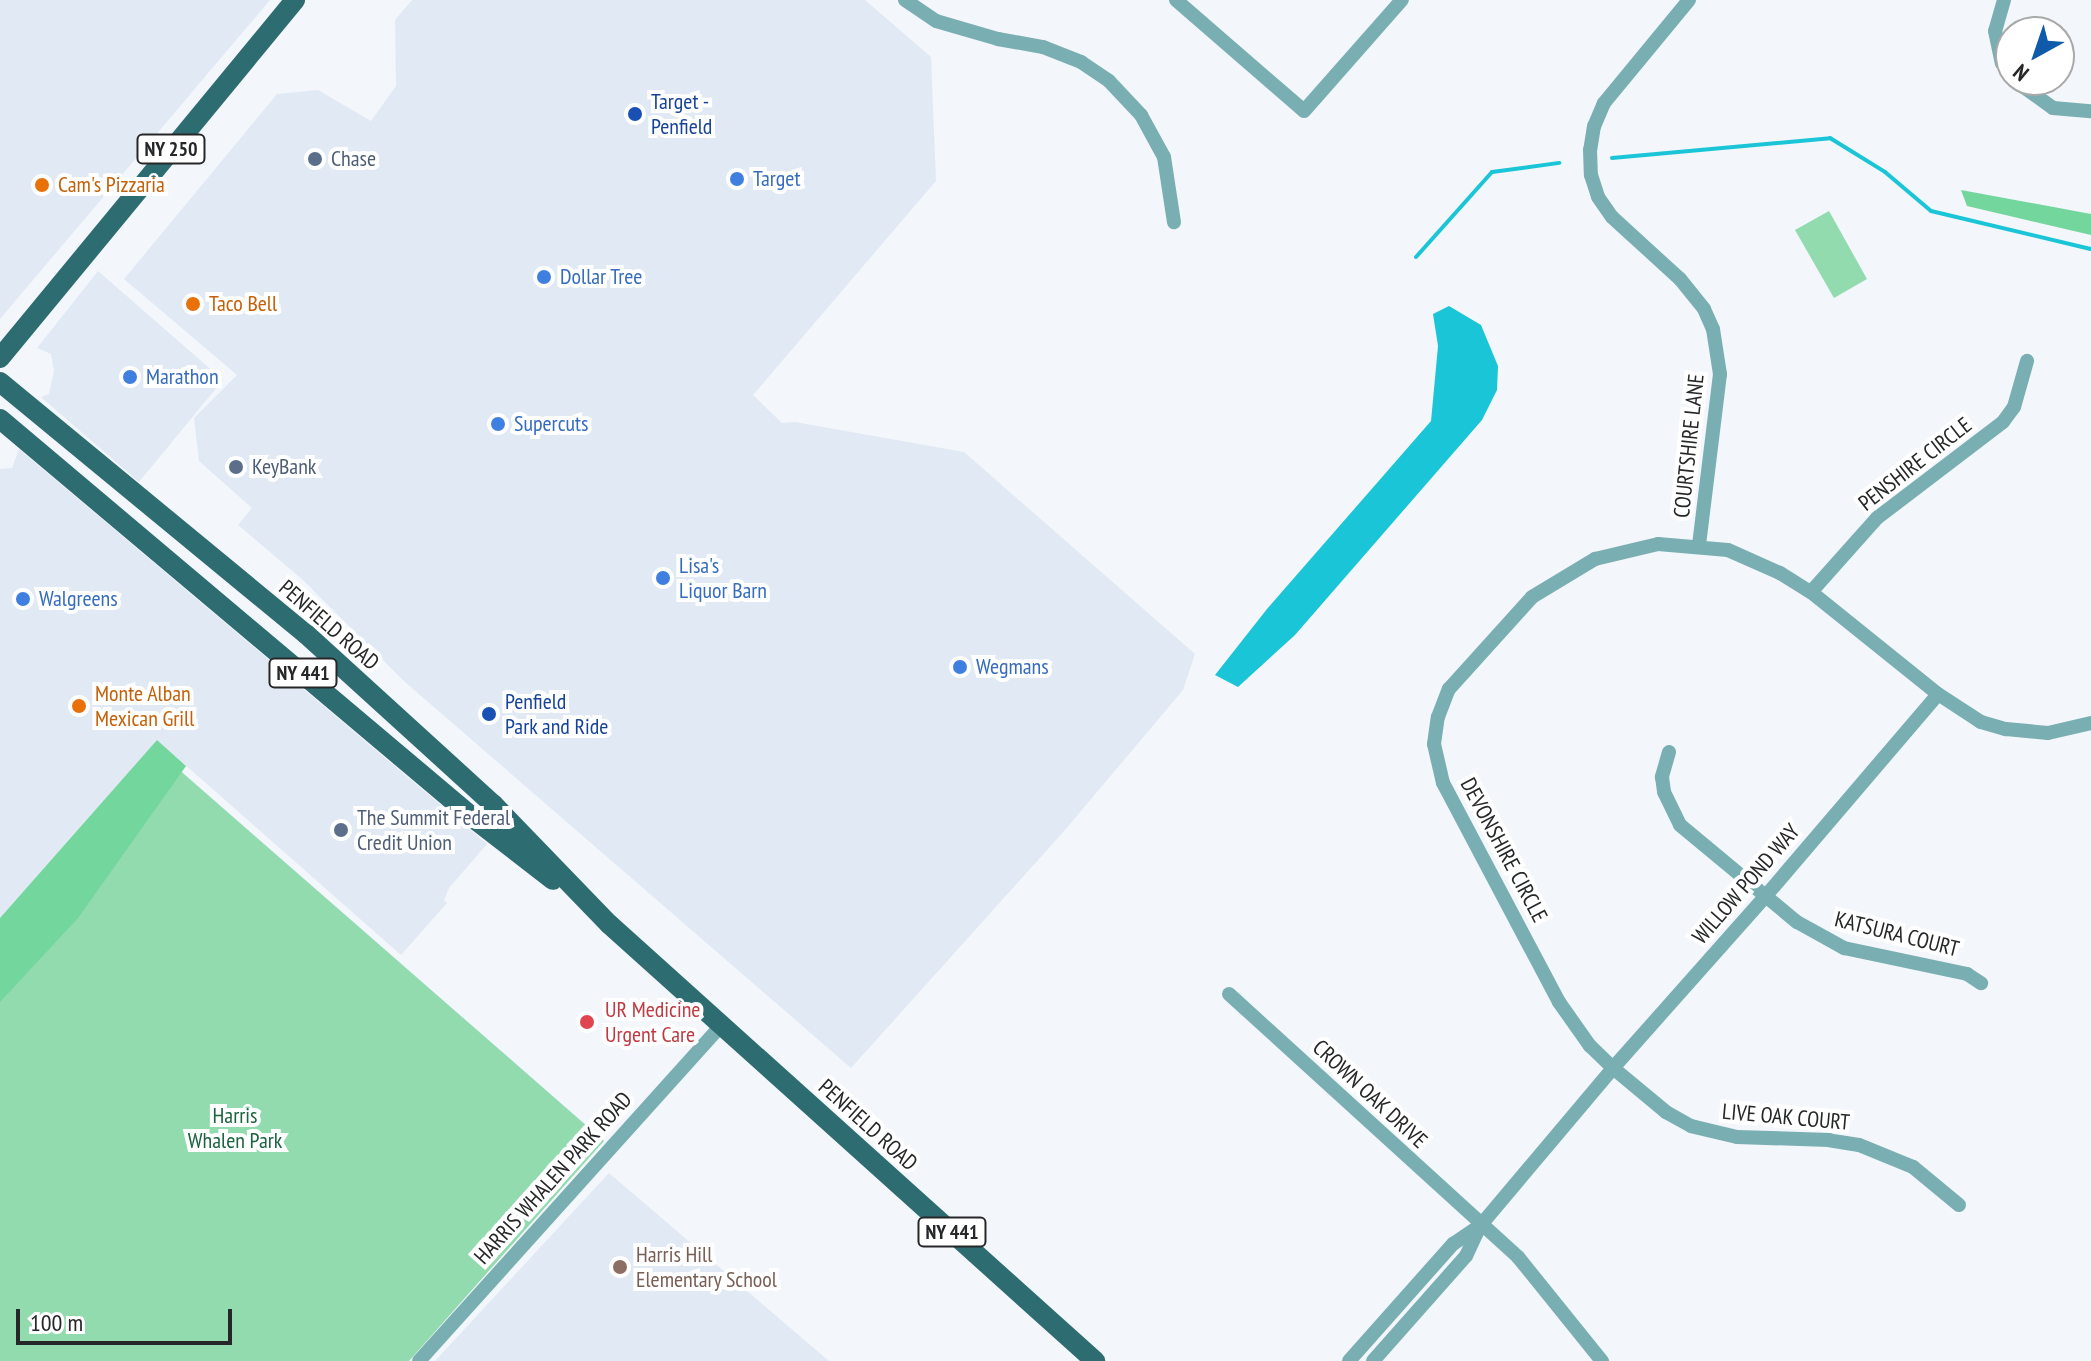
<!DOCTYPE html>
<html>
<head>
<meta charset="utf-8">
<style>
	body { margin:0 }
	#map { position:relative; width:2091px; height:1361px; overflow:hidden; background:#f3f6fa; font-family:"PT Sans Narrow",sans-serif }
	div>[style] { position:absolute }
	.built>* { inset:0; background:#e1eaf4 }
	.green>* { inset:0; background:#91dbae }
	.forest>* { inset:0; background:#72d69d }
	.water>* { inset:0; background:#1bc5d8 }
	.stream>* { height:4px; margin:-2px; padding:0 2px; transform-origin:2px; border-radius:2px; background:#1bc5d8 }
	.street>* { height:14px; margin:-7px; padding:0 7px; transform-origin:7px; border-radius:7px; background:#79afb2 }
	.primary>* { height:20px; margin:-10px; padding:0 10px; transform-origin:10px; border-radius:10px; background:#2d6c70 }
	.dots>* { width:22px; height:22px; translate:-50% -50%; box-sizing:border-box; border:4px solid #fff; border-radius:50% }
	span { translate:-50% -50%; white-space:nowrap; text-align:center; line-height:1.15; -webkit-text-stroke:8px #fff; paint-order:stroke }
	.shield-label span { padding:2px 6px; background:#fff; border:2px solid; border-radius:6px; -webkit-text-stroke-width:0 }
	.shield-label { font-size:20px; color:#262728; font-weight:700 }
	.transit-label { font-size:22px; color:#164399 }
	.left { translate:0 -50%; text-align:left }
	.service-label { font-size:22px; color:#4e5e75 }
	.shop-label { font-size:22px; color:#366cbe }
	.food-label { font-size:22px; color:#c56008 }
	.street-label { font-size:22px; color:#262728 }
	.health-label { font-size:22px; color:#be3a42 }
	.park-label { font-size:22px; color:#1a643f }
	.education-label { font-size:22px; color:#785e54 }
	.north { position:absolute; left:1995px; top:16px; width:80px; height:80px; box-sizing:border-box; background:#fff; border:2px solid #a8a9a9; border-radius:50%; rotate:220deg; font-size:22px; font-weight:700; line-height:32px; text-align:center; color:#262728 }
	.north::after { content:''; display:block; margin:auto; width:28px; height:36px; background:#0f5aa9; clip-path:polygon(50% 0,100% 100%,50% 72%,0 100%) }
	.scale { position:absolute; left:16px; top:1309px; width:216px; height:36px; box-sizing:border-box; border:4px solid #262728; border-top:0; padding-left:10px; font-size:24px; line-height:28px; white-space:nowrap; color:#262728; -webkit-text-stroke:6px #fff; paint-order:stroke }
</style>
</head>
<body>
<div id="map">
	<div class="built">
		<i style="clip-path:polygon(0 0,270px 0,0 319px)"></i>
		<i style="clip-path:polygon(412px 0,865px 0,931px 57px,936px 181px,753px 395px,782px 423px,795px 422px,964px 452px,1195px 654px,1183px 690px,1065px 830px,851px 1068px,405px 682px,303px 580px,238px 525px,252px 508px,199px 461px,194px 418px,237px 375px,124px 279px,277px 94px,318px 90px,371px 121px,396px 86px,395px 20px)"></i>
		<i style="clip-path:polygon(98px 271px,223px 380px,139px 482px,41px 397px,49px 394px,54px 371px,51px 354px,37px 348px)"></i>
		<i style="clip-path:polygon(19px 449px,487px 844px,449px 888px,444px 900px,447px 903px,401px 955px,157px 740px,0 918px,0 469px,12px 468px)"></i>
		<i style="clip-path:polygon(609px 1173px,829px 1361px,435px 1361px)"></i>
	</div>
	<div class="green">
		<i style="clip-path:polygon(1829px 211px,1867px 279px,1834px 298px,1795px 230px)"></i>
		<i style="clip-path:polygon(168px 760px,604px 1141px,409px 1361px,0 1361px,0 954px)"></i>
	</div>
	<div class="forest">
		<i style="clip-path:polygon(1961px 190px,2091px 214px,2091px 235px,1967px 206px)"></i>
		<i style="clip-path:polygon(157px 740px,186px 766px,78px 918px,0 1002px,0 918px)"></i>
	</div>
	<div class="water">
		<i style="clip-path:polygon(1449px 306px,1481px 325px,1498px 366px,1497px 390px,1482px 420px,1295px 635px,1238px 687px,1215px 675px,1267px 609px,1431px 421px,1438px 346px,1433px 314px)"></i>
	</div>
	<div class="stream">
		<i style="left:1612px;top:158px;width:219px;rotate:-5.2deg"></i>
		<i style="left:1830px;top:138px;width:65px;rotate:31.7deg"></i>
		<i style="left:1885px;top:172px;width:60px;rotate:40.3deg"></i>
		<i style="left:1931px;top:211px;width:164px;rotate:13.4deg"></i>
		<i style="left:1416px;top:257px;width:114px;rotate:-48.2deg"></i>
		<i style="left:1492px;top:172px;width:68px;rotate:-7.7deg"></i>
	</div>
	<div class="street">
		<i style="left:905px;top:0;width:37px;rotate:34deg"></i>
		<i style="left:936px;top:21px;width:65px;rotate:16.2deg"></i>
		<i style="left:998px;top:39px;width:46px;rotate:10.1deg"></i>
		<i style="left:1043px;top:47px;width:41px;rotate:21.5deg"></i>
		<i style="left:1081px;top:62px;width:34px;rotate:34deg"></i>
		<i style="left:1109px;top:81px;width:47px;rotate:46.7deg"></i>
		<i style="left:1141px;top:115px;width:48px;rotate:61.3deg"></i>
		<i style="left:1164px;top:157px;width:66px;rotate:81.3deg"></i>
		<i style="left:1176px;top:0;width:169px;rotate:40.9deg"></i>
		<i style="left:1304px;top:111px;width:148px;rotate:-48.6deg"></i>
		<i style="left:1689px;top:0;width:134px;rotate:129.5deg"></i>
		<i style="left:1604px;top:103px;width:25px;rotate:113deg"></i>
		<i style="left:1594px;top:126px;width:24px;rotate:99deg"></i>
		<i style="left:1590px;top:150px;width:25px;rotate:88deg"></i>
		<i style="left:1591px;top:175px;width:23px;rotate:72deg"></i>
		<i style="left:1598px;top:197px;width:24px;rotate:55deg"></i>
		<i style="left:1612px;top:217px;width:92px;rotate:42.4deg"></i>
		<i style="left:1680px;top:279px;width:38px;rotate:51deg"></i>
		<i style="left:1704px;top:309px;width:22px;rotate:66deg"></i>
		<i style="left:1713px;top:329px;width:46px;rotate:81.2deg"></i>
		<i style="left:1720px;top:374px;width:173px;rotate:97deg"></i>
		<i style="left:2004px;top:0;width:32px;rotate:106deg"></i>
		<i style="left:1995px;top:31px;width:33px;rotate:78deg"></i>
		<i style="left:2002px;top:63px;width:17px;rotate:57deg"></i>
		<i style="left:2014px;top:80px;width:48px;rotate:35.7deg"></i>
		<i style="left:2053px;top:108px;width:38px;rotate:5deg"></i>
		<i style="left:1811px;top:592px;width:99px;rotate:-48.3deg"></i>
		<i style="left:1877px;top:518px;width:158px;rotate:-37.3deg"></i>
		<i style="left:2003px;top:422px;width:19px;rotate:-54deg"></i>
		<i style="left:2014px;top:407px;width:48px;rotate:-74.2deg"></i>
		<i style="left:1669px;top:752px;width:26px;rotate:106deg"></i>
		<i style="left:1662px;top:777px;width:15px;rotate:82deg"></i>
		<i style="left:1664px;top:792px;width:37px;rotate:64deg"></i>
		<i style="left:1680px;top:825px;width:152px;rotate:39.7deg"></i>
		<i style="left:1797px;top:922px;width:54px;rotate:29deg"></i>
		<i style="left:1844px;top:948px;width:126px;rotate:11.9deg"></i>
		<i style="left:1967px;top:974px;width:17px;rotate:33deg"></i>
		<i style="left:1229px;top:994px;width:391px;rotate:42.3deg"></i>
		<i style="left:1518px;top:1257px;width:134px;rotate:51.1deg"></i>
		<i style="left:1959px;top:1205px;width:60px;rotate:-140.4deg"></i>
		<i style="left:1913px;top:1167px;width:58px;rotate:-157.8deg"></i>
		<i style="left:1859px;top:1145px;width:30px;rotate:-171deg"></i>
		<i style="left:1829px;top:1140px;width:92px;rotate:-178.1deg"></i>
		<i style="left:1737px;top:1137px;width:47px;rotate:-166.6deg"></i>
		<i style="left:1691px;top:1126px;width:29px;rotate:-151deg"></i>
		<i style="left:1666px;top:1112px;width:69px;rotate:-140.3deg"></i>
		<i style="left:1613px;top:1068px;width:32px;rotate:-136deg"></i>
		<i style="left:1590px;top:1046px;width:54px;rotate:-125.2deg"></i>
		<i style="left:1559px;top:1002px;width:248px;rotate:-117.9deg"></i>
		<i style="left:1443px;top:783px;width:40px;rotate:-103deg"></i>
		<i style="left:1434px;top:744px;width:27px;rotate:-82deg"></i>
		<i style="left:1438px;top:717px;width:30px;rotate:-69deg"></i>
		<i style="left:1449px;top:689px;width:124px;rotate:-47.9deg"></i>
		<i style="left:1532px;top:597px;width:74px;rotate:-31.1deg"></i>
		<i style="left:1595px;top:559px;width:65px;rotate:-13.4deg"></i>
		<i style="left:1658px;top:544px;width:70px;rotate:4.9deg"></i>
		<i style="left:1728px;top:550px;width:57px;rotate:23.9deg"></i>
		<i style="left:1780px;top:573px;width:36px;rotate:32deg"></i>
		<i style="left:1811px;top:592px;width:163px;rotate:38.8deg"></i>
		<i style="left:1938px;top:694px;width:51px;rotate:33.1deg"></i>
		<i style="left:1981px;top:722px;width:26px;rotate:16deg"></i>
		<i style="left:2006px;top:729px;width:42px;rotate:5.4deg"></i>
		<i style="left:2048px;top:733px;width:44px;rotate:-13.1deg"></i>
		<i style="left:419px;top:1361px;width:451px;rotate:-48deg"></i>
		<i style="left:1349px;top:1361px;width:157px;rotate:-48.4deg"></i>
		<i style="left:1453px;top:1244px;width:32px;rotate:-34deg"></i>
		<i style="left:1373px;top:1361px;width:140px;rotate:-48.5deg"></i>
		<i style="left:1466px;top:1256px;width:33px;rotate:-65deg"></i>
		<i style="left:1480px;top:1226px;width:207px;rotate:-49.9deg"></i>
		<i style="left:1613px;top:1068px;width:227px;rotate:-48.4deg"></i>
		<i style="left:1764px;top:898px;width:268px;rotate:-49.5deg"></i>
	</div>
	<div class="primary">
		<i style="left:0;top:358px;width:464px;rotate:-50.5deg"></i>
		<i style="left:0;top:382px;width:396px;rotate:39.5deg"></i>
		<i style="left:306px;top:634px;width:253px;rotate:42.3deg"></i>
		<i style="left:493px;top:804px;width:167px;rotate:46deg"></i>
		<i style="left:609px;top:924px;width:654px;rotate:41.96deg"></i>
		<i style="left:0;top:419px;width:624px;rotate:40.12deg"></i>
		<i style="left:477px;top:821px;width:96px;rotate:37.8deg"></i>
	</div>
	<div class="dots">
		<i style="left:635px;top:114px;background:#1a4fb4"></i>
		<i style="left:315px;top:159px;background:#5c6f8a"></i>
		<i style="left:737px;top:179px;background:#3f7fe0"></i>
		<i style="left:42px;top:185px;background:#e8710a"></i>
		<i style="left:544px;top:277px;background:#3f7fe0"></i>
		<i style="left:193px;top:304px;background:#e8710a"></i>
		<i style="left:130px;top:377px;background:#3f7fe0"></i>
		<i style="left:498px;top:424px;background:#3f7fe0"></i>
		<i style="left:236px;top:467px;background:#5c6f8a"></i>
		<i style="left:663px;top:578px;background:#3f7fe0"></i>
		<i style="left:23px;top:599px;background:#3f7fe0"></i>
		<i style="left:960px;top:667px;background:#3f7fe0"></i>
		<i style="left:79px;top:706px;background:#e8710a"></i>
		<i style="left:489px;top:714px;background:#1a4fb4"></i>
		<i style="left:341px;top:830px;background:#5c6f8a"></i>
		<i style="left:587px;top:1022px;background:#e0444e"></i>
		<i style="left:620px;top:1267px;background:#8d6e63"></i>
	</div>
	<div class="shield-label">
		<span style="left:171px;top:149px">NY 250</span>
		<span style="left:303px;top:673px">NY 441</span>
		<span style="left:952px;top:1232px">NY 441</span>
	</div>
	<div class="transit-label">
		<span class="left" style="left:651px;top:114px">Target -<br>Penfield</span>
		<span class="left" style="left:505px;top:714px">Penfield<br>Park and Ride</span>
	</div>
	<div class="service-label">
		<span class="left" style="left:331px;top:159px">Chase</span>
		<span class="left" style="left:252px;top:467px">KeyBank</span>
		<span class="left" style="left:357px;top:830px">The Summit Federal<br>Credit Union</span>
	</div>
	<div class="shop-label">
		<span class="left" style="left:753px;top:179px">Target</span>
		<span class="left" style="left:560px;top:277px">Dollar Tree</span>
		<span class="left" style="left:146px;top:377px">Marathon</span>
		<span class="left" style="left:514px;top:424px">Supercuts</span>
		<span class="left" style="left:679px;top:578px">Lisa's<br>Liquor Barn</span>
		<span class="left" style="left:39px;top:599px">Walgreens</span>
		<span class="left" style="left:976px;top:667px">Wegmans</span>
	</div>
	<div class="food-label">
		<span class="left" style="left:58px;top:185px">Cam's Pizzaria</span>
		<span class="left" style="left:209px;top:304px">Taco Bell</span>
		<span class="left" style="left:95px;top:706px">Monte Alban<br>Mexican Grill</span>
	</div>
	<div class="street-label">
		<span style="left:1689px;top:446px;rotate:-84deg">COURTSHIRE LANE</span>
		<span style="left:1915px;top:464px;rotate:-38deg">PENSHIRE CIRCLE</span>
		<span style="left:329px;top:625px;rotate:41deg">PENFIELD ROAD</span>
		<span style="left:1504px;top:850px;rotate:62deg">DEVONSHIRE CIRCLE</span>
		<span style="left:1746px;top:884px;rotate:-49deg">WILLOW POND WAY</span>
		<span style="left:1897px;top:934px;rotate:14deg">KATSURA COURT</span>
		<span style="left:1370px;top:1094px;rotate:43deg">CROWN OAK DRIVE</span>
		<span style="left:1786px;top:1117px;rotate:5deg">LIVE OAK COURT</span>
		<span style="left:868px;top:1125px;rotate:42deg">PENFIELD ROAD</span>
		<span style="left:553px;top:1178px;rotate:-48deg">HARRIS WHALEN PARK ROAD</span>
	</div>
	<div class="health-label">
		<span class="left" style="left:605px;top:1022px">UR Medicine<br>Urgent Care</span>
	</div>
	<div class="park-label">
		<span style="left:235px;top:1128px">Harris<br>Whalen Park</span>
	</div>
	<div class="education-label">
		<span class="left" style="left:636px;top:1267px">Harris Hill<br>Elementary School</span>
	</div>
	<div class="north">N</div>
	<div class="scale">100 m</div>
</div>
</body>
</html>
